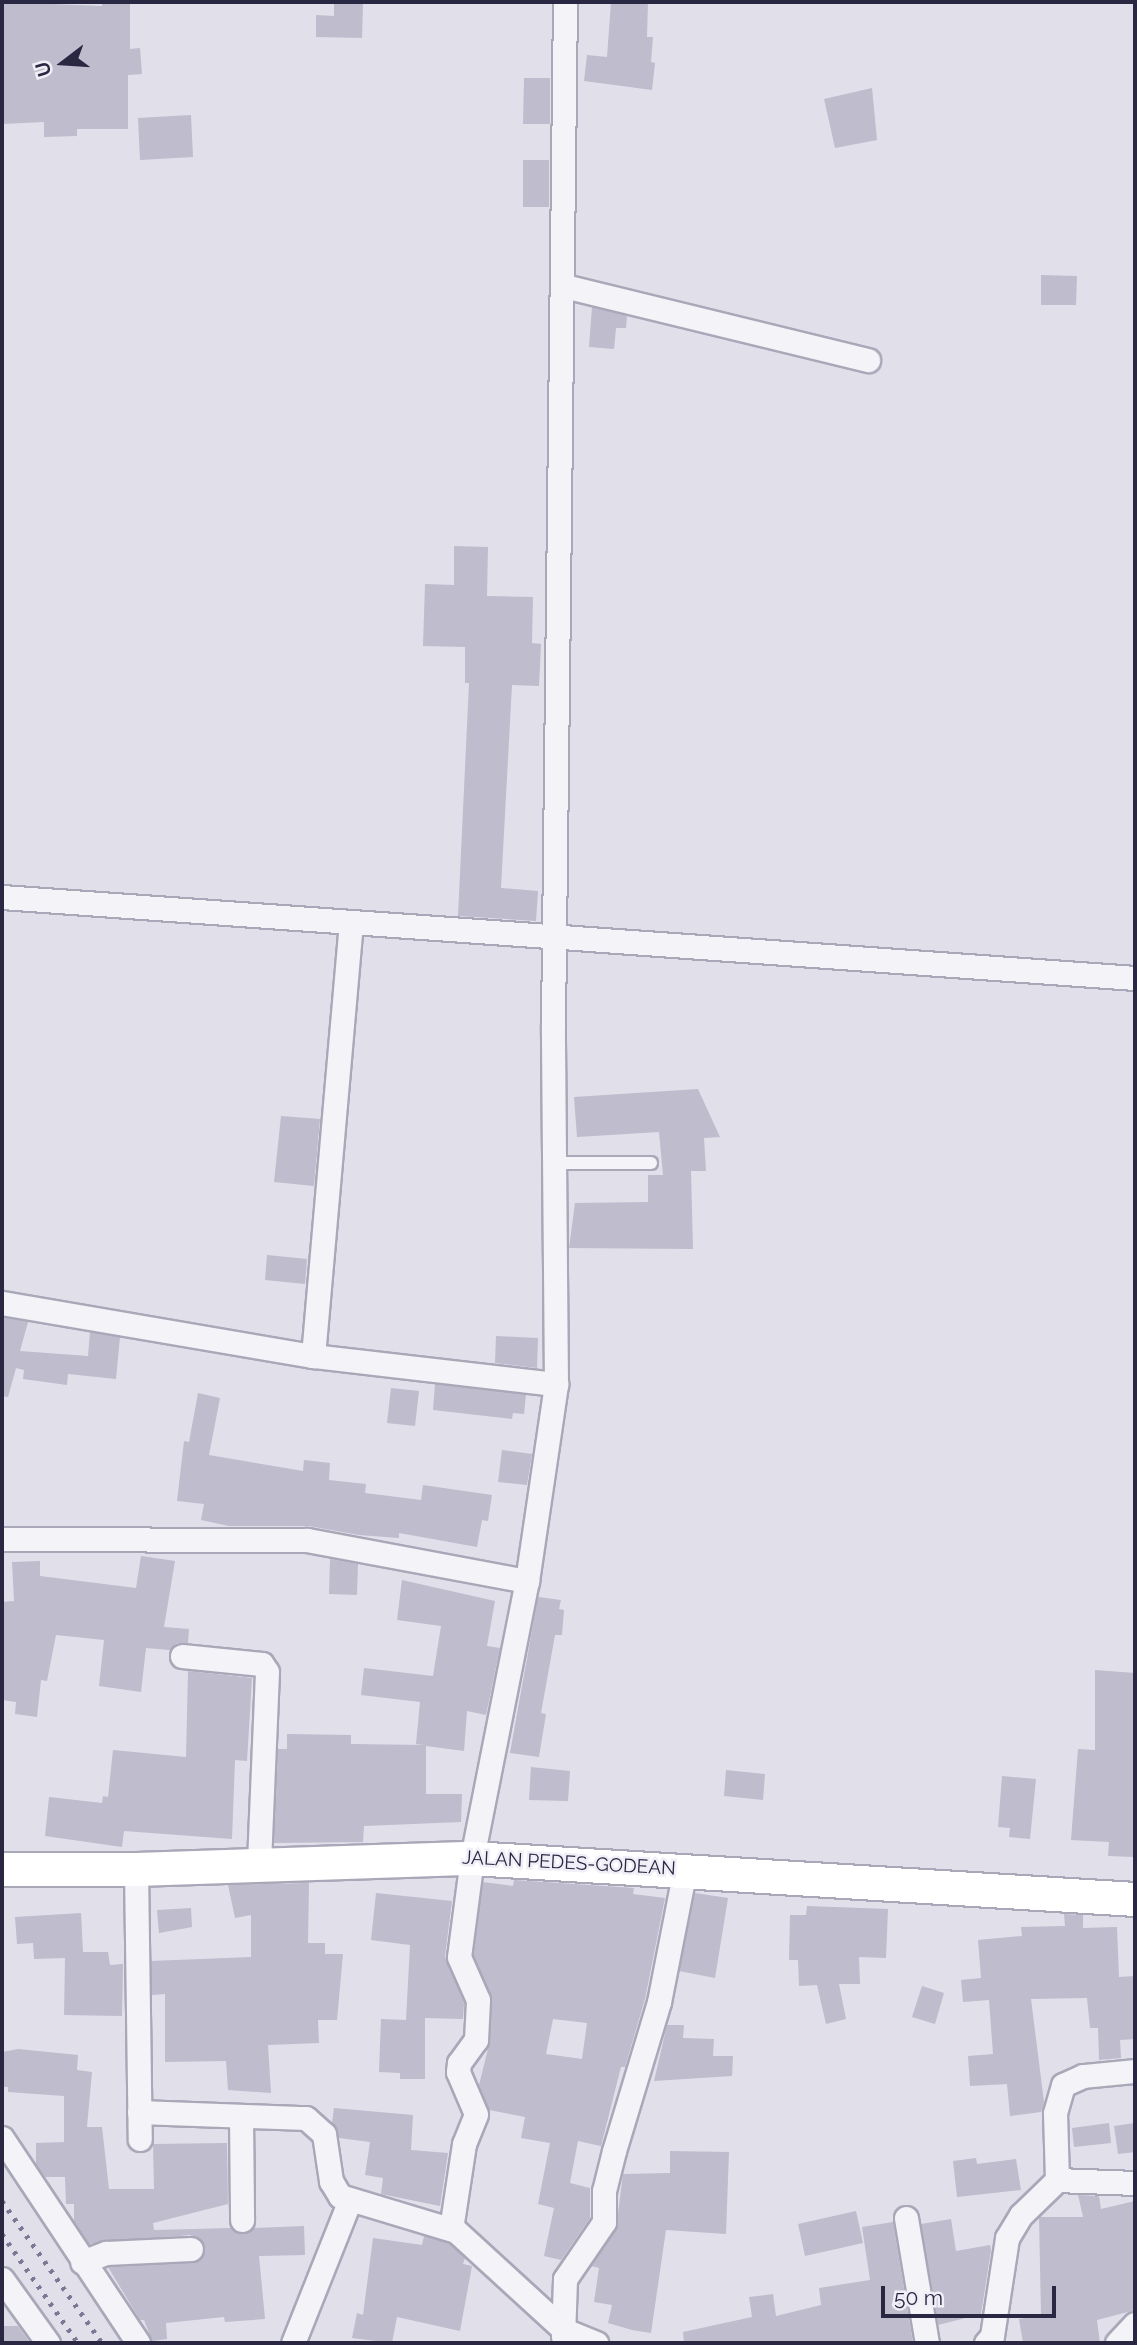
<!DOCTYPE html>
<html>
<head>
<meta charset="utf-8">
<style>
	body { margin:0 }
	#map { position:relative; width:1137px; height:2345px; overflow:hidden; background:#e0dfea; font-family:Raleway,sans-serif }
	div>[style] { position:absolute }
	.building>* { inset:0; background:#bebccd }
	.roads { filter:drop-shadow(2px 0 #a9a8b8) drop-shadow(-2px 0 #a9a8b8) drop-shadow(0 2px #a9a8b8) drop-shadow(0 -2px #a9a8b8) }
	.lane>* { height:12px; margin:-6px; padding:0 6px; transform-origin:6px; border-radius:6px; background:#f3f3f8 }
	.street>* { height:23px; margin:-11.5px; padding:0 11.5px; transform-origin:11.5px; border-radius:11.5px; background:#f3f3f8 }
	.secondary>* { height:33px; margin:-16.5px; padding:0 16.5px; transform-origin:16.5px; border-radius:16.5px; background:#fff }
	.rail>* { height:5px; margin-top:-2.5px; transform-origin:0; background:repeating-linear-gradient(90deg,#7b7795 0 3.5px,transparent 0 10.5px) }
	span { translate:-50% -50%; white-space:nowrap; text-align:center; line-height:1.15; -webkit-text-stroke:5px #f0eff7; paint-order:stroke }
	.street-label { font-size:19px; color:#2a2743 }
	.frame { position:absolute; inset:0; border:4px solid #2a2743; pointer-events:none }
	.north { position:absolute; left:28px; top:28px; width:70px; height:70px; -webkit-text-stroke:5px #f0eff7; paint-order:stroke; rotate:253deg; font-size:19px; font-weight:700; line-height:28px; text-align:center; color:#2a2743 }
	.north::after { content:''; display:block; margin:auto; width:24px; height:32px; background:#2a2743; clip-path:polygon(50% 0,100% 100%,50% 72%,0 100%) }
	.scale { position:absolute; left:881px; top:2286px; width:175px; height:32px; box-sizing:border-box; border:4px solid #2a2743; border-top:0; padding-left:9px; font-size:21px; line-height:24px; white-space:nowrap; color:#2a2743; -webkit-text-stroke:5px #f0eff7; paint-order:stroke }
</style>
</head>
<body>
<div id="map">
	<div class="building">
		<i style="clip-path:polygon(2px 2px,102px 6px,102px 2px,130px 2px,130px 49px,140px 48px,142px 74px,128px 75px,128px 129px,77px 129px,77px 136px,44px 137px,44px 122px,2px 124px)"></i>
		<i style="clip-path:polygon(334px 2px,363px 2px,362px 38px,316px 37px,316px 15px,334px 16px)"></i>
		<i style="clip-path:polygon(611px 2px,648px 2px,647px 37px,653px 37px,651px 62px,655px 63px,652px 90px,584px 81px,587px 55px,607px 57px)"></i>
		<i style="clip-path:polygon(524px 78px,550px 78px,550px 124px,523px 124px)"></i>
		<i style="clip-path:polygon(872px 88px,877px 140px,835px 148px,824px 99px)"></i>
		<i style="clip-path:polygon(191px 115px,193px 157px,140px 160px,138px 118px)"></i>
		<i style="clip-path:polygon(523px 160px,549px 160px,549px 207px,523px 207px)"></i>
		<i style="clip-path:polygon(1041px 275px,1077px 276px,1076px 305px,1041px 305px)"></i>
		<i style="clip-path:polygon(592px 307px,627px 316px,626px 328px,616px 328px,614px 349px,589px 347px)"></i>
		<i style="clip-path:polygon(454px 546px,488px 547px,487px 596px,533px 597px,532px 643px,541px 644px,539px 686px,512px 685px,501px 888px,538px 891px,536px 921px,458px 916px,469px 683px,465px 683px,465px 647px,423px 646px,425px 584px,454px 585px)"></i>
		<i style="clip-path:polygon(698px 1089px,720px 1137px,704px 1138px,706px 1171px,691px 1171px,693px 1249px,569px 1248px,575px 1203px,648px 1202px,648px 1175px,663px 1175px,659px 1132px,577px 1137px,574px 1097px)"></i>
		<i style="clip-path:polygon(281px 1116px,320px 1119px,314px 1186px,274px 1182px)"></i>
		<i style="clip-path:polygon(267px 1255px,307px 1259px,305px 1284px,265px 1280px)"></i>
		<i style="clip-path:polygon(2px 1317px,28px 1322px,20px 1351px,88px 1356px,90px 1332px,120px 1337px,116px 1379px,68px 1374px,67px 1385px,23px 1379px,24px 1370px,16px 1368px,8px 1397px,2px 1396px)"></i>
		<i style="clip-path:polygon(496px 1336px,538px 1338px,537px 1368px,495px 1363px)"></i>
		<i style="clip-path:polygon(435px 1384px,526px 1395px,524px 1414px,513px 1413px,512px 1419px,433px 1410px)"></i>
		<i style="clip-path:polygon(391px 1388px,419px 1391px,415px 1426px,387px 1423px)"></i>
		<i style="clip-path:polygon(198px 1393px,220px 1398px,209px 1455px,303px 1471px,304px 1460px,330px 1463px,329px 1480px,366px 1484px,365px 1493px,421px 1500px,423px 1485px,492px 1495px,488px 1521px,482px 1520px,477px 1547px,399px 1533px,399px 1538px,359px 1535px,309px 1526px,229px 1526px,201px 1520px,204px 1504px,177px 1501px,184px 1441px,189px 1442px)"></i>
		<i style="clip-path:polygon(502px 1450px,532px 1454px,527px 1485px,498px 1482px)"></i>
		<i style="clip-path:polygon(141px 1556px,175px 1561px,164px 1627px,189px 1629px,188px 1643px,177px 1643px,170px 1650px,146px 1648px,141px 1692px,99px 1686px,104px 1640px,56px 1635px,47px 1681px,41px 1680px,37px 1717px,15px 1714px,16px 1702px,2px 1700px,2px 1602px,14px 1601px,12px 1562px,40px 1561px,40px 1576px,136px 1588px)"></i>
		<i style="clip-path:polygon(330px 1559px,358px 1564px,357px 1595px,329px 1594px)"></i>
		<i style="clip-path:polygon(402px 1580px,495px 1601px,487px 1646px,500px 1648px,486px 1715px,467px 1711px,464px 1751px,426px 1746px,426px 1794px,462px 1794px,461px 1822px,364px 1826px,363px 1842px,274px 1843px,278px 1749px,287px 1749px,287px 1734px,351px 1735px,351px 1744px,424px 1745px,416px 1744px,420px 1702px,361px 1695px,364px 1668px,433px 1676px,441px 1626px,397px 1620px)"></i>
		<i style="clip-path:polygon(538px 1597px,561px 1600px,559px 1609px,564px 1610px,562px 1635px,555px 1635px,541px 1713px,546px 1714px,539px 1757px,510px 1753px)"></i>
		<i style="clip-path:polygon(1095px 1670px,1135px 1673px,1135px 1857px,1108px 1856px,1109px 1842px,1071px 1840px,1078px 1749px,1095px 1750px)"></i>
		<i style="clip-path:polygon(188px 1671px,252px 1678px,247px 1761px,235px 1760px,232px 1839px,124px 1831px,122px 1847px,45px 1836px,49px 1797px,102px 1803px,103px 1796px,108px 1797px,113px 1750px,186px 1757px)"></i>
		<i style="clip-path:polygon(531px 1767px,570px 1771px,568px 1801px,529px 1800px)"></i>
		<i style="clip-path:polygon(726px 1770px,765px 1774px,763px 1800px,724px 1796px)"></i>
		<i style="clip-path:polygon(1002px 1776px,1036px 1779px,1030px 1839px,1009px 1837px,1010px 1828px,998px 1827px)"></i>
		<i style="clip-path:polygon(evenodd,514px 1880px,634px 1888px,633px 1894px,665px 1898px,645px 1999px,625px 2067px,621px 2067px,601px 2146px,578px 2141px,570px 2183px,590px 2188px,590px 2218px,561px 2260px,544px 2256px,554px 2208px,538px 2204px,550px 2143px,521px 2138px,525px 2117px,489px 2110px,479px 2085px,490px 2041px,492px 2001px,473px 1955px,483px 1882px,513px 1886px,514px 1880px,553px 2019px,587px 2023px,582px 2059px,546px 2054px,553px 2019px)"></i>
		<i style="clip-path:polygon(309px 1883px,308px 1943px,325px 1943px,325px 1954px,343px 1954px,337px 2020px,318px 2020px,319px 2043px,268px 2045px,271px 2093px,228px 2090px,226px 2061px,165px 2062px,165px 1994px,152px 1995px,151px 1961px,251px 1957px,251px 1915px,235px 1918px,228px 1885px)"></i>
		<i style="clip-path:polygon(376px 1893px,452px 1901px,445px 1956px,464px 2003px,463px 2019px,425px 2018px,425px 2079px,400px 2079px,400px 2073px,379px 2072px,381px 2019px,406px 2020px,410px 1945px,371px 1940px)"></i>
		<i style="clip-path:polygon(695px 1893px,728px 1898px,715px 1978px,679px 1971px)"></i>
		<i style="clip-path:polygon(807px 1906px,888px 1909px,886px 1958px,859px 1957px,860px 1984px,839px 1984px,846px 2019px,826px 2024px,817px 1985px,799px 1986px,798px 1960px,789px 1960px,790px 1915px,806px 1915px)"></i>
		<i style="clip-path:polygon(191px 1908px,192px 1927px,159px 1933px,157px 1910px)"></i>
		<i style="clip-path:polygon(81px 1913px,83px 1952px,108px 1952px,110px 1965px,123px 1964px,122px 2016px,64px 2015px,65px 1958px,34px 1959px,33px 1943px,17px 1944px,15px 1917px)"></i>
		<i style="clip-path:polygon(1064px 1914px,1083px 1915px,1083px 1928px,1117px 1927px,1119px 1977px,1135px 1976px,1135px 2039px,1120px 2040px,1121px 2058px,1099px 2060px,1098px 2028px,1090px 2028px,1087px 1998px,1031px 1999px,1044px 2102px,1041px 2112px,1010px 2116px,1007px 2084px,970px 2086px,968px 2056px,993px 2054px,989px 2000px,963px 2002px,961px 1980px,981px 1978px,978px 1940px,1022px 1936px,1021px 1927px,1065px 1926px)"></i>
		<i style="clip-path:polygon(922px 1986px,944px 1993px,935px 2024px,912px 2017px)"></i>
		<i style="clip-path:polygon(667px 2025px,684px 2025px,683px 2038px,714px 2039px,713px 2056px,733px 2056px,732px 2076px,654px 2081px)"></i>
		<i style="clip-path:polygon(18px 2049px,78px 2055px,77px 2070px,92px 2072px,87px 2127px,102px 2127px,109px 2189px,154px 2189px,153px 2144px,227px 2143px,228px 2204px,153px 2223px,154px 2230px,231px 2228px,243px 2234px,254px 2228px,304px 2226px,305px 2255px,259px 2256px,265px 2319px,225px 2322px,224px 2317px,166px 2323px,167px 2339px,152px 2341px,144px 2320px,140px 2320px,108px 2267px,192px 2263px,203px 2256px,203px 2242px,190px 2235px,89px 2244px,74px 2221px,74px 2204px,66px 2204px,65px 2177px,45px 2177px,36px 2165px,36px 2143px,64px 2142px,64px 2096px,8px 2092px,8px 2087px,2px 2087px,2px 2052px)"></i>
		<i style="clip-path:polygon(334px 2108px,413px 2115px,411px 2150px,448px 2153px,440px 2206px,381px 2194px,383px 2178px,365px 2175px,370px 2142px,339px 2138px,332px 2123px)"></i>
		<i style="clip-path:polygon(1109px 2123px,1111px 2143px,1074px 2147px,1072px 2128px)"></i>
		<i style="clip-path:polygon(1135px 2123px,1135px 2152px,1118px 2154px,1114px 2126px)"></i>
		<i style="clip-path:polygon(670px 2151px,729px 2152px,726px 2234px,666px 2230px,651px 2333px,632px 2330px,608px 2323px,612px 2305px,594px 2302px,599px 2268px,591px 2266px,616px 2229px,623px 2174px,670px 2173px)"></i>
		<i style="clip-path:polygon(976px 2158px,977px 2164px,1016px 2159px,1021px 2190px,957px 2197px,953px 2161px)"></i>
		<i style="clip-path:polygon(1078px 2195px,1099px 2196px,1101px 2209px,1135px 2201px,1135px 2310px,1097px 2320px,1100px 2343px,1023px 2343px,1019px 2319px,1041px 2315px,1039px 2217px,1083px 2217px)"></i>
		<i style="clip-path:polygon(856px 2211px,863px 2243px,805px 2256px,798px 2224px)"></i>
		<i style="clip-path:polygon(951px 2219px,956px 2251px,990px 2245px,991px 2250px,981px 2314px,938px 2325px,921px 2224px)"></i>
		<i style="clip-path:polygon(893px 2222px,913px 2343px,684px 2343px,683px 2332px,752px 2317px,749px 2297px,773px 2294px,776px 2316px,821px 2305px,819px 2288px,870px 2280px,862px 2227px)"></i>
		<i style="clip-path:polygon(424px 2236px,449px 2243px,465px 2258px,463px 2264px,472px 2266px,460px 2331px,397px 2317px,392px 2343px,352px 2338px,357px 2313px,363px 2315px,373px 2238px,422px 2245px)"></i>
		<i style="clip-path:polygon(2px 2326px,18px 2326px,30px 2343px,2px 2343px)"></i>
	</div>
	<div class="roads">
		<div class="lane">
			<i style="left:555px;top:1163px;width:96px"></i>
		</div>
		<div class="street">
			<i style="left:564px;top:286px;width:313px;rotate:13.7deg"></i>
			<i style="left:2px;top:897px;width:1136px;rotate:4.09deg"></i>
			<i style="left:2px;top:1303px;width:315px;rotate:9.7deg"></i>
			<i style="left:313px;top:1356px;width:245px;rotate:6.6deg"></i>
			<i style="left:313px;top:1356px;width:435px;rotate:-85deg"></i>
			<i style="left:2px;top:1539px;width:305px;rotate:0.2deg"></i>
			<i style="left:307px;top:1540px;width:224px;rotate:10.6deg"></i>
			<i style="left:182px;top:1656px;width:80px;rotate:5.7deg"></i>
			<i style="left:262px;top:1664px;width:9px;rotate:58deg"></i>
			<i style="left:267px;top:1672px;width:190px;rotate:92.4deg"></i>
			<i style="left:136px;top:1869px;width:270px;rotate:89.2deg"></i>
			<i style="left:139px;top:2112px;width:167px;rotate:2.1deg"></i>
			<i style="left:306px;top:2118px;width:24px;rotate:42deg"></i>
			<i style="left:324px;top:2134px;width:48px;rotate:81.5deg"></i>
			<i style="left:331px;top:2181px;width:17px;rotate:59deg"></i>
			<i style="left:340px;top:2196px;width:121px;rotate:16.8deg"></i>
			<i style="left:456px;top:2231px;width:147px;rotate:42.5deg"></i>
			<i style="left:564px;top:2330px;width:35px;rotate:22deg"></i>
			<i style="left:241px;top:2116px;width:104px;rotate:89.4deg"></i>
			<i style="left:2px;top:2138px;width:246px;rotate:56.4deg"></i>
			<i style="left:1057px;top:2180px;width:78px;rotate:2.2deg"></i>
			<i style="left:906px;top:2218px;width:127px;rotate:80.5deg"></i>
			<i style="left:451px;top:2229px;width:86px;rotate:-81.3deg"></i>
			<i style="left:464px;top:2144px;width:32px;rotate:-68deg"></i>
			<i style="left:476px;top:2114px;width:46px;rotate:-113.2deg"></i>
			<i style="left:458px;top:2072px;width:9px;rotate:-84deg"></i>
			<i style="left:459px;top:2063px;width:29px;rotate:-54deg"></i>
			<i style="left:476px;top:2040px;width:40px;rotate:-87.1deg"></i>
			<i style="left:478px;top:2000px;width:47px;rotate:-113.8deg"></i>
			<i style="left:459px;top:1957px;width:100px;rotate:-82.5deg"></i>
			<i style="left:472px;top:1858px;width:282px;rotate:-78.8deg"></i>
			<i style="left:527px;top:1581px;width:199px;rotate:-81.6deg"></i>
			<i style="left:556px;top:1384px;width:359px;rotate:-90.5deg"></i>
			<i style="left:553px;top:1025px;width:1023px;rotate:-89.33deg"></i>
			<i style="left:82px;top:2262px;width:26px;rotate:-21deg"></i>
			<i style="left:106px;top:2253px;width:85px;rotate:-2.7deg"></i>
			<i style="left:2px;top:2279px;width:79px;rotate:54.3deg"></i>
			<i style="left:563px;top:2337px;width:58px;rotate:-88deg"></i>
			<i style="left:565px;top:2279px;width:69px;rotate:-55.6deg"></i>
			<i style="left:604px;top:2222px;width:31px;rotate:-90deg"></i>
			<i style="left:604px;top:2191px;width:41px;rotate:-76deg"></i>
			<i style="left:614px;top:2151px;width:156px;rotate:-73.2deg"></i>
			<i style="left:659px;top:2002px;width:136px;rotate:-78.9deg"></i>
			<i style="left:293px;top:2343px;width:154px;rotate:-68.3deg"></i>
			<i style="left:986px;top:2343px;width:9px;rotate:-49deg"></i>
			<i style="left:992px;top:2336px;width:99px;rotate:-81.3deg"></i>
			<i style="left:1007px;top:2238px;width:27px;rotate:-59deg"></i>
			<i style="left:1021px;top:2215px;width:50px;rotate:-44.2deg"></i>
			<i style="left:1057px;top:2180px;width:67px;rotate:-91.7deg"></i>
			<i style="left:1055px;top:2113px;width:29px;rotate:-74deg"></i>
			<i style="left:1063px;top:2085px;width:22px;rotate:-24deg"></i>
			<i style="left:1083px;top:2076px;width:52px;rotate:-5.5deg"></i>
			<i style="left:1117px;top:2343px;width:26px;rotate:-47deg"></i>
		</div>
		<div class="secondary">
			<i style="left:2px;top:1869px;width:134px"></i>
			<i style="left:136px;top:1869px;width:336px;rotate:-1.9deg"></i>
			<i style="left:472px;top:1858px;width:664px;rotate:3.54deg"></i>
		</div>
	</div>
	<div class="rail">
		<i style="left:2px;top:2201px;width:174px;rotate:54.8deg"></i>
		<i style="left:2px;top:2234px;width:133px;rotate:55.1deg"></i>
	</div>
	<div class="street-label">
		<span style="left:569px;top:1863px;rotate:3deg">JALAN PEDES-GODEAN</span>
	</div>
	<div class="frame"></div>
	<div class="north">U</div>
	<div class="scale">50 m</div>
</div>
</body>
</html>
